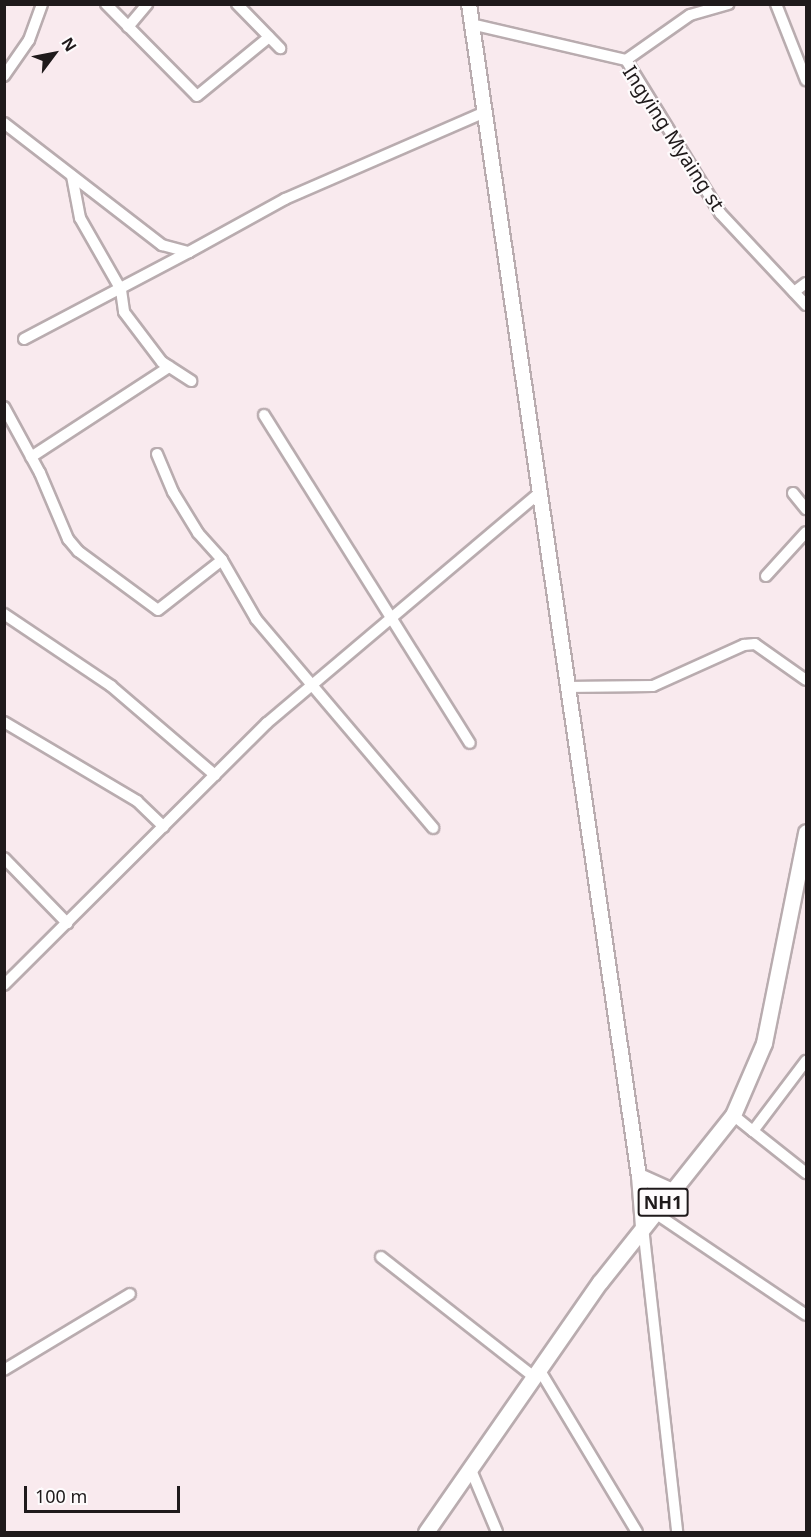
<!DOCTYPE html>
<html>
<head>
<meta charset="utf-8">
<style>
	body { margin:0 }
	#map { position:relative; width:811px; height:1537px; overflow:hidden; background:#f9eaee; font-family:"Noto Sans",sans-serif }
	div>[style] { position:absolute }
	.roads { filter:drop-shadow(2px 0 #b9acaf) drop-shadow(-2px 0 #b9acaf) drop-shadow(0 2px #b9acaf) drop-shadow(0 -2px #b9acaf) }
	.minor>* { height:10px; margin:-5px; padding:0 5px; transform-origin:5px; border-radius:5px; background:#fff }
	.major>* { height:14px; margin:-7px; padding:0 7px; transform-origin:7px; border-radius:7px; background:#fff }
	.highway>* { height:15px; margin:-7.5px; padding:0 7.5px; transform-origin:7.5px; border-radius:7.5px; background:#fff }
	span { translate:-50% -50%; white-space:nowrap; text-align:center; line-height:1.15; -webkit-text-stroke:4.5px #fefbfc; paint-order:stroke }
	.shield-label span { padding:2px 4px; background:#fefbfc; border:2px solid; border-radius:4px; -webkit-text-stroke-width:0 }
	.shield-label { font-size:18px; color:#1f1a1b; font-weight:700 }
	.street-label { font-size:20px; color:#1f1a1b }
	.frame { position:absolute; inset:0; border:6px solid #1f1a1b; pointer-events:none }
	.north { position:absolute; left:24px; top:24px; width:60px; height:60px; -webkit-text-stroke:4px #fefbfc; paint-order:stroke; rotate:58deg; font-size:16px; font-weight:700; line-height:24px; text-align:center; color:#1f1a1b }
	.north::after { content:''; display:block; margin:auto; width:21px; height:27px; background:#1f1a1b; clip-path:polygon(50% 0,100% 100%,50% 72%,0 100%) }
	.scale { position:absolute; left:24px; top:1486px; width:156px; height:27px; box-sizing:border-box; border:3px solid #1f1a1b; border-top:0; padding-left:8px; font-size:18px; line-height:21px; white-space:nowrap; color:#1f1a1b; -webkit-text-stroke:4px #fefbfc; paint-order:stroke }
</style>
</head>
<body>
<div id="map">
	<div class="roads">
		<div class="minor">
			<i style="left:106px;top:4px;width:129px;rotate:45.3deg"></i>
			<i style="left:197px;top:96px;width:93px;rotate:-39.3deg"></i>
			<i style="left:237px;top:4px;width:62px;rotate:45.7deg"></i>
			<i style="left:776px;top:4px;width:82px;rotate:68.5deg"></i>
			<i style="left:471px;top:24px;width:159px;rotate:13.1deg"></i>
			<i style="left:626px;top:60px;width:180px;rotate:58.4deg"></i>
			<i style="left:720px;top:213px;width:126px;rotate:46.9deg"></i>
			<i style="left:128px;top:27px;width:30px;rotate:-50deg"></i>
			<i style="left:626px;top:60px;width:78px;rotate:-35.1deg"></i>
			<i style="left:690px;top:15px;width:40px;rotate:-16deg"></i>
			<i style="left:4px;top:76px;width:44px;rotate:-55.2deg"></i>
			<i style="left:29px;top:40px;width:38px;rotate:-70deg"></i>
			<i style="left:4px;top:123px;width:200px;rotate:37.7deg"></i>
			<i style="left:162px;top:245px;width:28px;rotate:15deg"></i>
			<i style="left:189px;top:252px;width:110px;rotate:-28.9deg"></i>
			<i style="left:285px;top:199px;width:216px;rotate:-23.5deg"></i>
			<i style="left:72px;top:176px;width:43px;rotate:79.2deg"></i>
			<i style="left:80px;top:218px;width:83px;rotate:60.3deg"></i>
			<i style="left:121px;top:290px;width:22px;rotate:82deg"></i>
			<i style="left:124px;top:312px;width:63px;rotate:52.8deg"></i>
			<i style="left:162px;top:362px;width:35px;rotate:33deg"></i>
			<i style="left:794px;top:292px;width:15px;rotate:-37deg"></i>
			<i style="left:24px;top:339px;width:187px;rotate:-27.8deg"></i>
			<i style="left:4px;top:407px;width:75px;rotate:61.4deg"></i>
			<i style="left:40px;top:473px;width:72px;rotate:67deg"></i>
			<i style="left:68px;top:539px;width:16px;rotate:50deg"></i>
			<i style="left:78px;top:551px;width:99px;rotate:36.4deg"></i>
			<i style="left:158px;top:610px;width:81px;rotate:-38deg"></i>
			<i style="left:264px;top:415px;width:387px;rotate:57.9deg"></i>
			<i style="left:157px;top:454px;width:41px;rotate:67.2deg"></i>
			<i style="left:173px;top:492px;width:48px;rotate:58.6deg"></i>
			<i style="left:198px;top:533px;width:36px;rotate:48deg"></i>
			<i style="left:222px;top:560px;width:68px;rotate:60deg"></i>
			<i style="left:256px;top:619px;width:274px;rotate:49.7deg"></i>
			<i style="left:31px;top:457px;width:165px;rotate:-33.1deg"></i>
			<i style="left:793px;top:493px;width:21px;rotate:51deg"></i>
			<i style="left:766px;top:576px;width:59px;rotate:-47.7deg"></i>
			<i style="left:4px;top:614px;width:129px;rotate:33.9deg"></i>
			<i style="left:111px;top:686px;width:137px;rotate:40.6deg"></i>
			<i style="left:566px;top:687px;width:87px;rotate:-0.7deg"></i>
			<i style="left:653px;top:686px;width:100px;rotate:-24.3deg"></i>
			<i style="left:744px;top:645px;width:11px;rotate:-5deg"></i>
			<i style="left:755px;top:644px;width:62px;rotate:35.2deg"></i>
			<i style="left:4px;top:722px;width:155px;rotate:30.7deg"></i>
			<i style="left:137px;top:801px;width:37px;rotate:44deg"></i>
			<i style="left:4px;top:858px;width:91px;rotate:45.9deg"></i>
			<i style="left:4px;top:985px;width:371px;rotate:-44.9deg"></i>
			<i style="left:267px;top:723px;width:355px;rotate:-40.2deg"></i>
			<i style="left:733px;top:1115px;width:26px;rotate:39deg"></i>
			<i style="left:753px;top:1131px;width:88px;rotate:-52.9deg"></i>
			<i style="left:753px;top:1131px;width:68px;rotate:38.4deg"></i>
			<i style="left:655px;top:1213px;width:182px;rotate:34deg"></i>
			<i style="left:643px;top:1227px;width:307px;rotate:83.6deg"></i>
			<i style="left:381px;top:1257px;width:194px;rotate:38.1deg"></i>
			<i style="left:539px;top:1369px;width:190px;rotate:59deg"></i>
			<i style="left:4px;top:1370px;width:147px;rotate:-31.1deg"></i>
			<i style="left:471px;top:1470px;width:67px;rotate:67.2deg"></i>
		</div>
		<div class="major">
			<i style="left:469px;top:4px;width:1184px;rotate:81.75deg"></i>
			<i style="left:639px;top:1176px;width:51px;rotate:85.5deg"></i>
			<i style="left:639px;top:1176px;width:36px;rotate:24deg"></i>
		</div>
		<div class="highway">
			<i style="left:426px;top:1532px;width:305px;rotate:-55.2deg"></i>
			<i style="left:600px;top:1282px;width:213px;rotate:-51.5deg"></i>
			<i style="left:733px;top:1115px;width:78px;rotate:-66.7deg"></i>
			<i style="left:764px;top:1043px;width:215px;rotate:-78.7deg"></i>
		</div>
	</div>
	<div class="shield-label">
		<span style="left:663px;top:1202px">NH1</span>
	</div>
	<div class="street-label">
		<span style="left:674px;top:138px;rotate:57deg">Ingying Myaing st</span>
	</div>
	<div class="frame"></div>
	<div class="north">N</div>
	<div class="scale">100 m</div>
</div>
</body>
</html>
